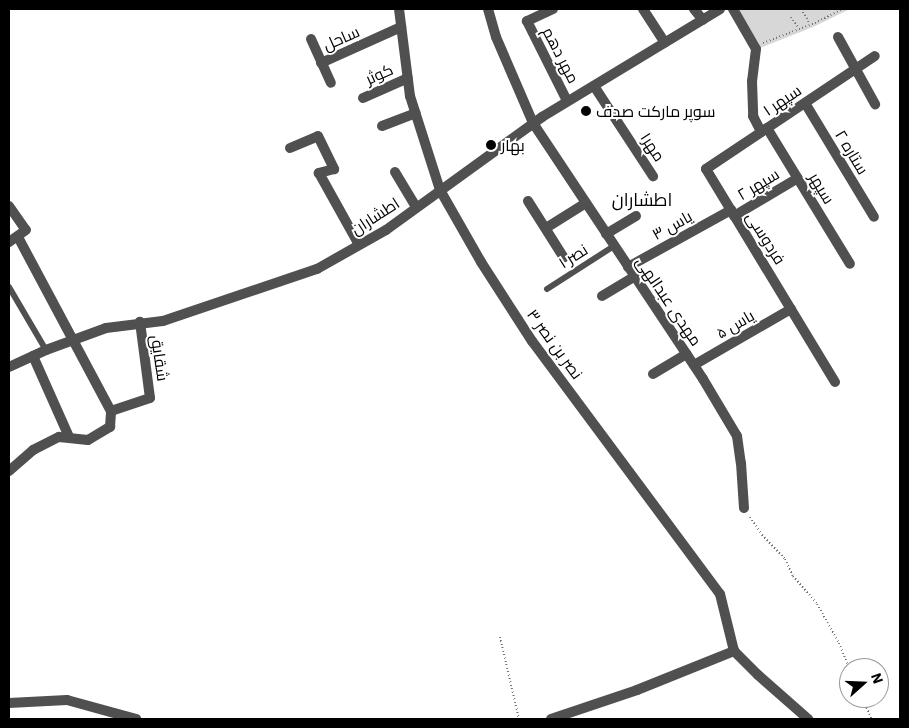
<!DOCTYPE html>
<html>
<head>
<meta charset="utf-8">
<style>
	body { margin:0 }
	#map { position:relative; width:909px; height:728px; overflow:hidden; background:#fff; font-family:"IBM Plex Sans",Cairo,sans-serif }
	div>[style] { position:absolute }
	.green>* { inset:0; background:#d7d7d7 }
	.path>* { height:2px; margin-top:-1px; transform-origin:0; background:repeating-linear-gradient(90deg,#727272 0 1px,transparent 0 3.5px) }
	.service>* { height:6px; margin:-3px; padding:0 3px; transform-origin:3px; border-radius:3px; background:#505050 }
	.minor>* { height:10px; margin:-5px; padding:0 5px; transform-origin:5px; border-radius:5px; background:#505050 }
	.tertiary>* { height:10px; margin:-5px; padding:0 5px; transform-origin:5px; border-radius:5px; background:#505050 }
	.dots>* { width:14px; height:14px; translate:-50% -50%; box-sizing:border-box; border:2px solid #fff; border-radius:50% }
	span { translate:-50% -50%; white-space:nowrap; text-align:center; line-height:1.15; -webkit-text-stroke:4px #fff; paint-order:stroke }
	.street-label { font-size:16px; color:#000 }
	.poi-label { font-size:16px; color:#000 }
	.left { translate:0 -50%; text-align:left }
	.neighbourhood-label { font-size:18px; color:#000 }
	.frame { position:absolute; inset:0; border:10px solid #000; pointer-events:none }
	.north { position:absolute; left:839px; top:658px; width:50px; height:50px; box-sizing:border-box; background:#fff; border:1px solid #999; border-radius:50%; rotate:70deg; font-size:14px; font-weight:700; line-height:20px; text-align:center; color:#000 }
	.north::after { content:''; display:block; margin:auto; width:18px; height:22px; background:#000; clip-path:polygon(50% 0,100% 100%,50% 72%,0 100%) }
</style>
</head>
<body>
<div id="map">
	<div class="green">
		<i style="clip-path:polygon(740px 9px,850px 9px,813px 27px,760px 48px,739px 14px)"></i>
	</div>
	<div class="path">
		<i style="left:801px;top:9px;width:17px;rotate:59deg"></i>
		<i style="left:791px;top:17px;width:14px;rotate:56deg"></i>
		<i style="left:763px;top:43px;width:56px;rotate:-21deg"></i>
		<i style="left:815px;top:23px;width:31px;rotate:-27deg"></i>
		<i style="left:750px;top:517px;width:22px;rotate:56deg"></i>
		<i style="left:762px;top:535px;width:33px;rotate:46deg"></i>
		<i style="left:785px;top:559px;width:19px;rotate:65deg"></i>
		<i style="left:793px;top:576px;width:37px;rotate:49deg"></i>
		<i style="left:817px;top:604px;width:45px;rotate:60.6deg"></i>
		<i style="left:839px;top:643px;width:27px;rotate:68deg"></i>
		<i style="left:500px;top:637px;width:84px;rotate:77deg"></i>
		<i style="left:862px;top:698px;width:23px;rotate:65deg"></i>
	</div>
	<div class="service">
		<i style="left:9px;top:287px;width:73px;rotate:59.6deg"></i>
		<i style="left:547px;top:289px;width:80px;rotate:-32.7deg"></i>
	</div>
	<div class="minor">
		<i style="left:399px;top:9px;width:88px;rotate:82.8deg"></i>
		<i style="left:410px;top:96px;width:99px;rotate:72.3deg"></i>
		<i style="left:440px;top:190px;width:83px;rotate:60.3deg"></i>
		<i style="left:481px;top:262px;width:94px;rotate:57.2deg"></i>
		<i style="left:532px;top:341px;width:315px;rotate:53.4deg"></i>
		<i style="left:720px;top:594px;width:59px;rotate:76.2deg"></i>
		<i style="left:734px;top:651px;width:34px;rotate:45deg"></i>
		<i style="left:758px;top:675px;width:67px;rotate:41.3deg"></i>
		<i style="left:488px;top:9px;width:29px;rotate:74deg"></i>
		<i style="left:496px;top:37px;width:94px;rotate:66.7deg"></i>
		<i style="left:533px;top:123px;width:307px;rotate:56.4deg"></i>
		<i style="left:703px;top:379px;width:66px;rotate:59.2deg"></i>
		<i style="left:737px;top:436px;width:27px;rotate:82deg"></i>
		<i style="left:741px;top:463px;width:45px;rotate:86.2deg"></i>
		<i style="left:553px;top:9px;width:29px;rotate:155deg"></i>
		<i style="left:527px;top:21px;width:89px;rotate:63.4deg"></i>
		<i style="left:643px;top:9px;width:40px;rotate:57.1deg"></i>
		<i style="left:694px;top:9px;width:14px;rotate:51deg"></i>
		<i style="left:733px;top:9px;width:46px;rotate:60.1deg"></i>
		<i style="left:756px;top:49px;width:32px;rotate:97deg"></i>
		<i style="left:752px;top:81px;width:35px;rotate:88deg"></i>
		<i style="left:753px;top:116px;width:18px;rotate:63deg"></i>
		<i style="left:838px;top:37px;width:77px;rotate:61.1deg"></i>
		<i style="left:311px;top:39px;width:48px;rotate:65.6deg"></i>
		<i style="left:321px;top:63px;width:88px;rotate:-24.2deg"></i>
		<i style="left:594px;top:86px;width:108px;rotate:56.8deg"></i>
		<i style="left:363px;top:98px;width:49px;rotate:-24deg"></i>
		<i style="left:805px;top:103px;width:133px;rotate:58.8deg"></i>
		<i style="left:382px;top:126px;width:36px;rotate:-21deg"></i>
		<i style="left:767px;top:128px;width:159px;rotate:58.6deg"></i>
		<i style="left:290px;top:148px;width:30px;rotate:-23deg"></i>
		<i style="left:318px;top:136px;width:37px;rotate:64deg"></i>
		<i style="left:334px;top:169px;width:16px;rotate:165deg"></i>
		<i style="left:319px;top:173px;width:82px;rotate:60.9deg"></i>
		<i style="left:395px;top:172px;width:41px;rotate:59deg"></i>
		<i style="left:528px;top:201px;width:67px;rotate:57.7deg"></i>
		<i style="left:9px;top:206px;width:29px;rotate:55deg"></i>
		<i style="left:26px;top:230px;width:21px;rotate:145deg"></i>
		<i style="left:734px;top:216px;width:74px;rotate:-30.7deg"></i>
		<i style="left:546px;top:228px;width:47px;rotate:-32deg"></i>
		<i style="left:606px;top:234px;width:35px;rotate:-31deg"></i>
		<i style="left:18px;top:237px;width:197px;rotate:61.9deg"></i>
		<i style="left:628px;top:267px;width:118px;rotate:-29deg"></i>
		<i style="left:602px;top:296px;width:39px;rotate:-31deg"></i>
		<i style="left:33px;top:356px;width:89px;rotate:66deg"></i>
		<i style="left:694px;top:365px;width:112px;rotate:-30deg"></i>
		<i style="left:653px;top:374px;width:39px;rotate:-31deg"></i>
		<i style="left:835px;top:382px;width:249px;rotate:-121.2deg"></i>
		<i style="left:706px;top:169px;width:203px;rotate:-33.8deg"></i>
		<i style="left:9px;top:471px;width:32px;rotate:-41deg"></i>
		<i style="left:33px;top:450px;width:29px;rotate:-27deg"></i>
		<i style="left:59px;top:437px;width:29px;rotate:6deg"></i>
		<i style="left:88px;top:440px;width:26px;rotate:-31deg"></i>
		<i style="left:110px;top:427px;width:16px;rotate:-86deg"></i>
		<i style="left:111px;top:411px;width:41px;rotate:-18.4deg"></i>
		<i style="left:150px;top:398px;width:77px;rotate:-97.5deg"></i>
		<i style="left:9px;top:703px;width:58px;rotate:-3deg"></i>
		<i style="left:67px;top:700px;width:72px;rotate:15.4deg"></i>
		<i style="left:551px;top:719px;width:91px;rotate:-18.6deg"></i>
		<i style="left:637px;top:690px;width:105px;rotate:-21.9deg"></i>
	</div>
	<div class="tertiary">
		<i style="left:9px;top:367px;width:41px;rotate:-24.7deg"></i>
		<i style="left:46px;top:350px;width:64px;rotate:-20.1deg"></i>
		<i style="left:106px;top:328px;width:57px;rotate:-7deg"></i>
		<i style="left:163px;top:321px;width:163px;rotate:-18.7deg"></i>
		<i style="left:317px;top:269px;width:79px;rotate:-29.5deg"></i>
		<i style="left:386px;top:230px;width:193px;rotate:-35.9deg"></i>
		<i style="left:542px;top:117px;width:208px;rotate:-31.2deg"></i>
	</div>
	<div class="dots">
		<i style="left:586px;top:111px;background:#000"></i>
		<i style="left:491px;top:145px;background:#000"></i>
	</div>
	<div class="street-label">
		<span style="left:341px;top:38px;rotate:-24deg">ساحل</span>
		<span style="left:561px;top:55px;rotate:63deg">مهر دهم</span>
		<span style="left:379px;top:74px;rotate:-24deg">کوثر</span>
		<span style="left:782px;top:100px;rotate:-34deg">سپهر ۱</span>
		<span style="left:653px;top:147px;rotate:57deg">مهر۱</span>
		<span style="left:852px;top:152px;rotate:59deg">ستاره ۲</span>
		<span style="left:758px;top:184px;rotate:-31deg">سپهر ۲</span>
		<span style="left:822px;top:188px;rotate:59deg">سپهر</span>
		<span style="left:375px;top:216px;rotate:-33deg">اطشاران</span>
		<span style="left:672px;top:225px;rotate:-29deg">یاس ۳</span>
		<span style="left:766px;top:238px;rotate:58deg">فردوسی</span>
		<span style="left:573px;top:256px;rotate:-32deg">نصر ۱</span>
		<span style="left:669px;top:301px;rotate:56deg">مهدی عبدالهی</span>
		<span style="left:735px;top:324px;rotate:-30deg">یاس ۵</span>
		<span style="left:555px;top:344px;rotate:54deg">نصر بن نصر ۳</span>
		<span style="left:160px;top:358px;rotate:82deg">شقایق</span>
	</div>
	<div class="poi-label">
		<span class="left" style="left:596px;top:111px">سوپر مارکت صدف</span>
		<span class="left" style="left:501px;top:145px">بهار</span>
	</div>
	<div class="neighbourhood-label">
		<span style="left:642px;top:200px">اطشاران</span>
	</div>
	<div class="frame"></div>
	<div class="north">N</div>
</div>
</body>
</html>
